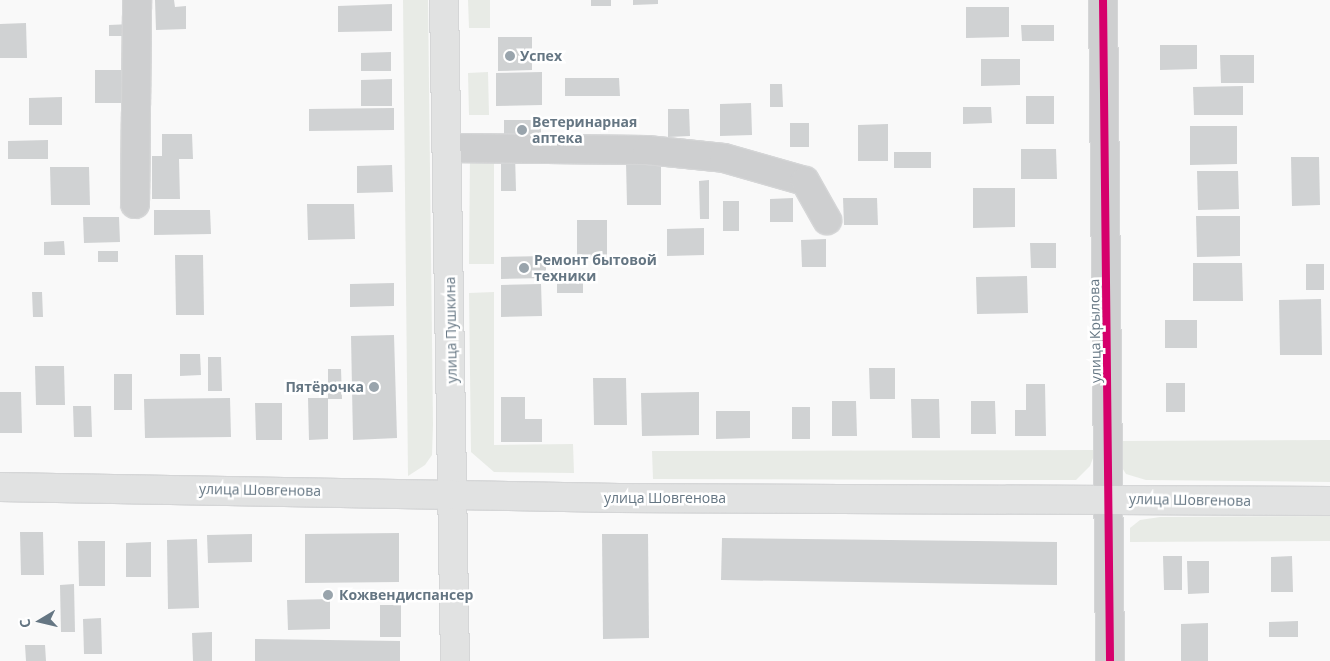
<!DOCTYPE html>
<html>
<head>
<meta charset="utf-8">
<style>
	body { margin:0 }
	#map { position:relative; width:1330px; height:661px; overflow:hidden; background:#f9f9f9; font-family:"Open Sans",sans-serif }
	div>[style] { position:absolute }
	.green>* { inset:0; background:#e8ebe6 }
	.building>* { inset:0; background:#d0d2d3 }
	.roads { filter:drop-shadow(1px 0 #d5d6d7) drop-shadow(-1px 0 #d5d6d7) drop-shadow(0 1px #d5d6d7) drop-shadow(0 -1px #d5d6d7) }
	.minor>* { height:28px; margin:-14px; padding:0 14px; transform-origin:14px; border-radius:14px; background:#cecfd0 }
	.major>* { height:28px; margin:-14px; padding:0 14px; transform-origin:14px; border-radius:14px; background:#e1e2e2 }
	.cycleway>* { height:8px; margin:-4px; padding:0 4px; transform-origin:4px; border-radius:4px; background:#d6006c }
	.dots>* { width:14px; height:14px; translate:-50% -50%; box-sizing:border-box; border:2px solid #fff; border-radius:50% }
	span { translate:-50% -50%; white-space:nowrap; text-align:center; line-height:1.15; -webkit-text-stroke:5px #fff; paint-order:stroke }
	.poi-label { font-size:14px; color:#657683; font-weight:700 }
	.left { translate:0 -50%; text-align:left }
	.right { translate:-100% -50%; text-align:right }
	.street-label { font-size:14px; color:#657683 }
	.north { position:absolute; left:15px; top:596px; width:50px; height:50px; -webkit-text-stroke:4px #fff; paint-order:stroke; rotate:261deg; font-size:14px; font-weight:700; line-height:20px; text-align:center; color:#657683 }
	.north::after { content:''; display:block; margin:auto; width:18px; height:22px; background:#657683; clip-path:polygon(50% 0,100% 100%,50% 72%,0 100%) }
</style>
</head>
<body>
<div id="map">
	<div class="green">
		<i style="clip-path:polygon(403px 0,428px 0,433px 425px,432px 455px,425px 465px,408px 476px)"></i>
		<i style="clip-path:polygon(468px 0,490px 0,490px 28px,469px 28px)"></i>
		<i style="clip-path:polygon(488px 72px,489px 115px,469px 115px,468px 73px)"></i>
		<i style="clip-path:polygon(470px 155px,494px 155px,494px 264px,469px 264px)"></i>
		<i style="clip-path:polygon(494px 292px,494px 445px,573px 444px,574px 473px,494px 472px,471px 452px,469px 293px)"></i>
		<i style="clip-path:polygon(1330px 440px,1330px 482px,1146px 480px,1126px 474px,1121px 466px,1118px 441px)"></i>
		<i style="clip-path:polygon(1096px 450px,1090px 466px,1076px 480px,954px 480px,653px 479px,652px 451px)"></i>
		<i style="clip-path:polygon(1330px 516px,1330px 541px,1130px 542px,1130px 528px,1140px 520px,1160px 517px)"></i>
	</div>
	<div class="building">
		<i style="clip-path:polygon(155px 0,174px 0,175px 7px,186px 6px,186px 29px,156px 30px)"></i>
		<i style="clip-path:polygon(591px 0,611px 0,611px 6px,591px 6px)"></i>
		<i style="clip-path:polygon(633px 0,658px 0,658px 4px,633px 5px)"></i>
		<i style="clip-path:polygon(392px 4px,392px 31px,338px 32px,338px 6px)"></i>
		<i style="clip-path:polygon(966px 7px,1009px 7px,1009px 37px,966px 38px)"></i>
		<i style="clip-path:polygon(26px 23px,27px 58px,0 58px,0 24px)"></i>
		<i style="clip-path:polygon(131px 24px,131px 36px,109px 36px,109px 25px)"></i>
		<i style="clip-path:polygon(1021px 25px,1054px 25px,1054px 41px,1022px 41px)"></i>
		<i style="clip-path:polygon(498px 37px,532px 37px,532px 70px,498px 71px)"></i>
		<i style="clip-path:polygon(1160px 45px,1197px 45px,1197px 69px,1160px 70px)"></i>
		<i style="clip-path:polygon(391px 52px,391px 71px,361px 71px,361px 53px)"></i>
		<i style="clip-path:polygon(1220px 55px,1254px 55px,1254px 83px,1221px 83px)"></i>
		<i style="clip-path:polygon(981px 59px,1020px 59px,1020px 85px,981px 86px)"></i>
		<i style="clip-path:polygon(95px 70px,127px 70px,127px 103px,95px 103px)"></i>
		<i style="clip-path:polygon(542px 72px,542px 105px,496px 106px,496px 73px)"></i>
		<i style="clip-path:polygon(565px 78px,619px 78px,620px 96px,565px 96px)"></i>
		<i style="clip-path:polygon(392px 79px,392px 106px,361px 106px,361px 80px)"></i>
		<i style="clip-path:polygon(770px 84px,782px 84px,783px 107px,770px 107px)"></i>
		<i style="clip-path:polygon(1243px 86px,1243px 115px,1194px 115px,1193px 87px)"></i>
		<i style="clip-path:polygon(1026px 96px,1054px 96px,1054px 124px,1026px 124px)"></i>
		<i style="clip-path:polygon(62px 97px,62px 125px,29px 125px,29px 98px)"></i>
		<i style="clip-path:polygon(751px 103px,752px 135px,720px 136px,720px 104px)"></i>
		<i style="clip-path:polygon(963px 107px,991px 107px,992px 123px,963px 124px)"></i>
		<i style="clip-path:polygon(394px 108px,394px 130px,309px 131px,309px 109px)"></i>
		<i style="clip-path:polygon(668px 109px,689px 109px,690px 136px,668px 137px)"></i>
		<i style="clip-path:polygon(504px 120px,541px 120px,541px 140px,504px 140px)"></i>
		<i style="clip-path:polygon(790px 123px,809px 123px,809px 147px,790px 147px)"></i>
		<i style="clip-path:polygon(888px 124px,888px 161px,858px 161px,858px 125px)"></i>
		<i style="clip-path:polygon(1190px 126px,1237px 126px,1237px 164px,1190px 165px)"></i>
		<i style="clip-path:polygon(162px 134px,192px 134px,193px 159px,179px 159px,180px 199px,152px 199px,152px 156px,162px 156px)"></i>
		<i style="clip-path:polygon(48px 140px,48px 159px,8px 159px,8px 141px)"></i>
		<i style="clip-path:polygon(1021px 149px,1056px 149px,1057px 179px,1021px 179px)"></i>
		<i style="clip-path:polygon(894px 152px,931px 152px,931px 168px,894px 168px)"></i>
		<i style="clip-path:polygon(501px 154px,515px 154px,516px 191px,501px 191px)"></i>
		<i style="clip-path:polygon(1291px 157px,1319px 157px,1320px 205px,1292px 206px)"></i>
		<i style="clip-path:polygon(626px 162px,661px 162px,661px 205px,627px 205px)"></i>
		<i style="clip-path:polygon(392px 165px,393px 192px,357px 193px,357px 166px)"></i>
		<i style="clip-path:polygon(50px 167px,89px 167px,90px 205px,51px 205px)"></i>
		<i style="clip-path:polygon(1197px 171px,1238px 171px,1239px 209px,1198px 210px)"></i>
		<i style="clip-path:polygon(709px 180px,709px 219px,700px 219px,699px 181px)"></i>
		<i style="clip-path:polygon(973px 188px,1015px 188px,1015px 227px,973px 228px)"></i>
		<i style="clip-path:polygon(793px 198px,793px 222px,770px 222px,770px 199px)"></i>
		<i style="clip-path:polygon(843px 198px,877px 198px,878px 225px,844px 225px)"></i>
		<i style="clip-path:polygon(723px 201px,739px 201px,739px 231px,723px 231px)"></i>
		<i style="clip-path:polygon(307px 204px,354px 204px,355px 239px,308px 240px)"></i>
		<i style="clip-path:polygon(154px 210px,210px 210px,211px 234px,154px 235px)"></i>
		<i style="clip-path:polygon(1196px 216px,1240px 216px,1240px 256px,1197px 257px)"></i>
		<i style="clip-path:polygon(83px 217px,119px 217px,120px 242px,84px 243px)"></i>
		<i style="clip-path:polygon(577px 220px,607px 220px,607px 259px,577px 260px)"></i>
		<i style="clip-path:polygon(704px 228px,704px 255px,667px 256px,667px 229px)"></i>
		<i style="clip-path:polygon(826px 239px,826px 267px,802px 267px,801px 240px)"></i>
		<i style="clip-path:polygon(64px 241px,65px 255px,44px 255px,44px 242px)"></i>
		<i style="clip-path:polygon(1030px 243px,1056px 243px,1056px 268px,1031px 268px)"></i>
		<i style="clip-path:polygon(98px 251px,118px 251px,118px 262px,98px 262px)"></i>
		<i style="clip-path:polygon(175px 255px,203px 255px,204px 315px,176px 315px)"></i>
		<i style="clip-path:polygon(546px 256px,546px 278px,501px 279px,501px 257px)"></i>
		<i style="clip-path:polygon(1193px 263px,1242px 263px,1243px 301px,1193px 301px)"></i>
		<i style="clip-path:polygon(1306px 264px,1324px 264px,1324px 290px,1306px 290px)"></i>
		<i style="clip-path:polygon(1027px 276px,1028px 313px,977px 314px,976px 277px)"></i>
		<i style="clip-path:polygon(557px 277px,583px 277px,583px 293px,557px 293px)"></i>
		<i style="clip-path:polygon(394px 283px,394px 306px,350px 307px,350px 284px)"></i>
		<i style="clip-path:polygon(541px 284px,542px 316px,501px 317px,501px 285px)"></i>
		<i style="clip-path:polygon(32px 292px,42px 292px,43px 317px,33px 317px)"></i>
		<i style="clip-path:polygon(1321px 299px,1322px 355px,1280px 355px,1279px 300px)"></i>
		<i style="clip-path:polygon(1165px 320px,1197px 320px,1197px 348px,1165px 348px)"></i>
		<i style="clip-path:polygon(394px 335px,397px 438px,353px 440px,351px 336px)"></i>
		<i style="clip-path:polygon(180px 354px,200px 354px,201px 375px,180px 376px)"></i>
		<i style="clip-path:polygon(208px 357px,221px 357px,222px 391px,208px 391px)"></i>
		<i style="clip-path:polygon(35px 366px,64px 366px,65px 405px,36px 405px)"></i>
		<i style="clip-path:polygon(869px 368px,895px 368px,895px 399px,870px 399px)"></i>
		<i style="clip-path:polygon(328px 369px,341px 369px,342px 399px,328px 399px)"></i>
		<i style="clip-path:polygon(114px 374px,132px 374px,132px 410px,114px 410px)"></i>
		<i style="clip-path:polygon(593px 378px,626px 378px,627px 425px,594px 425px)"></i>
		<i style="clip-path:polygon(1166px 383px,1185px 383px,1185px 412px,1166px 412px)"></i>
		<i style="clip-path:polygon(1026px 384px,1045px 384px,1046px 436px,1015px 436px,1015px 410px,1026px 410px)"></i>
		<i style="clip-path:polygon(0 392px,21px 392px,22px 433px,0 433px)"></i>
		<i style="clip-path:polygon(699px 392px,699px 435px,642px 436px,641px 393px)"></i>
		<i style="clip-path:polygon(501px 397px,525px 397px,525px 419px,542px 419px,542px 442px,501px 442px)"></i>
		<i style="clip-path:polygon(230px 398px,231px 437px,145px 438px,144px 399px)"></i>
		<i style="clip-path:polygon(308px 398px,328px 398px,328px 439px,309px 440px)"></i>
		<i style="clip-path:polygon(911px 399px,939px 399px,940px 438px,912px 438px)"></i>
		<i style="clip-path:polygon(832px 401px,856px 401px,857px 436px,832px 436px)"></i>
		<i style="clip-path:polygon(971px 401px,995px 401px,996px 434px,971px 434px)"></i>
		<i style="clip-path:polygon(255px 403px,282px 403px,282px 440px,256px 440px)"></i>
		<i style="clip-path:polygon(73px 406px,91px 406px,92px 437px,74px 437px)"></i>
		<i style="clip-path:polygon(792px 407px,810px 407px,810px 439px,792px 439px)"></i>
		<i style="clip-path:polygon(716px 411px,750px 411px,750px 438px,716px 439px)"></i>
		<i style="clip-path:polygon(20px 532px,43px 532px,44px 575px,21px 575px)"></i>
		<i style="clip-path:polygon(399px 533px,399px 582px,305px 583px,305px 534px)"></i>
		<i style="clip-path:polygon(252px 534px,252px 562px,208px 563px,207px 535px)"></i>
		<i style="clip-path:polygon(602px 534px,648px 534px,649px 638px,603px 639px)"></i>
		<i style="clip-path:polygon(722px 538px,1057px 542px,1057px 585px,721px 580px)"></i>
		<i style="clip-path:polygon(197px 539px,199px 608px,168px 609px,167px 540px)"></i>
		<i style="clip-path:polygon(78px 541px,105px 541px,105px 586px,79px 586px)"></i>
		<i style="clip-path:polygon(151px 542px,151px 577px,126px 577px,126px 543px)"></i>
		<i style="clip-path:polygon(1163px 556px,1182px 556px,1182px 590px,1164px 590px)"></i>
		<i style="clip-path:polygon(1292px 556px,1293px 592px,1271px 592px,1271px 557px)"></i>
		<i style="clip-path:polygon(1187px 561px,1209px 561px,1209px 593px,1188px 594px)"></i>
		<i style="clip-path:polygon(74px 584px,75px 632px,61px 632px,60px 585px)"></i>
		<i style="clip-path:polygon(330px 599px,330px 629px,288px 630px,287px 600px)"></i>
		<i style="clip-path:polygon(380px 605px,401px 605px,401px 637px,380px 637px)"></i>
		<i style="clip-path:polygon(101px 618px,102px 654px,84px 654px,83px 619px)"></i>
		<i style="clip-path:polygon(1298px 621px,1298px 637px,1269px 637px,1269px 622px)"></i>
		<i style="clip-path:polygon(1208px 623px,1208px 661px,1181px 661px,1181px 624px)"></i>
		<i style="clip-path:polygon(212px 632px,212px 661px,193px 661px,192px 633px)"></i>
		<i style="clip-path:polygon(255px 639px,400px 641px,400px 661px,255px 661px)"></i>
		<i style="clip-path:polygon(25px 645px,45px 645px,46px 661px,26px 661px)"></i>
	</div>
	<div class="roads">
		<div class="minor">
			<i style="left:1103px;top:0;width:661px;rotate:89.39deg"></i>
			<i style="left:447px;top:148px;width:200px;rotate:0.6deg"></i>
			<i style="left:647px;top:150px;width:77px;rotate:5.9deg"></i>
			<i style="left:724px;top:158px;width:84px;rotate:15.9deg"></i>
			<i style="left:805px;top:181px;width:45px;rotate:60.6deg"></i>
			<i style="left:135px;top:204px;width:204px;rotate:-89.4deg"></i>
		</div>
		<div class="major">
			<i style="left:444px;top:0;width:661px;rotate:89.05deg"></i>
			<i style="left:0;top:487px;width:619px;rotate:1.02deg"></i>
			<i style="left:619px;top:498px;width:711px;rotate:0.24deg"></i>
		</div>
	</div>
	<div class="cycleway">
		<i style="left:1103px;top:0;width:661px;rotate:89.39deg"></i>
	</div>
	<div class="dots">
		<i style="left:510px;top:56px;background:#99a4ac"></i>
		<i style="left:522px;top:130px;background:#99a4ac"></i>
		<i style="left:524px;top:268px;background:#99a4ac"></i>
		<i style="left:374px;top:387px;background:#99a4ac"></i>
		<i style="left:328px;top:595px;background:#99a4ac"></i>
	</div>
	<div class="poi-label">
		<span class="left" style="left:520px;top:56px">Успех</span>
		<span class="left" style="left:532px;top:130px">Ветеринарная<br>аптека</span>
		<span class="left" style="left:534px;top:268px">Ремонт бытовой<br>техники</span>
		<span class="right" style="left:364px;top:387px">Пятёрочка</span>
		<span class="left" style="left:339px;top:595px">Кожвендиспансер</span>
	</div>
	<div class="street-label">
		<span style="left:451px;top:330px;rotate:-91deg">улица Пушкина</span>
		<span style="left:1095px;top:331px;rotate:-91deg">улица Крылова</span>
		<span style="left:260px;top:490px;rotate:1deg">улица Шовгенова</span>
		<span style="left:665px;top:498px">улица Шовгенова</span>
		<span style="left:1190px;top:500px;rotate:1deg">улица Шовгенова</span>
	</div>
	<div class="north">С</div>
</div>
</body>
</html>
